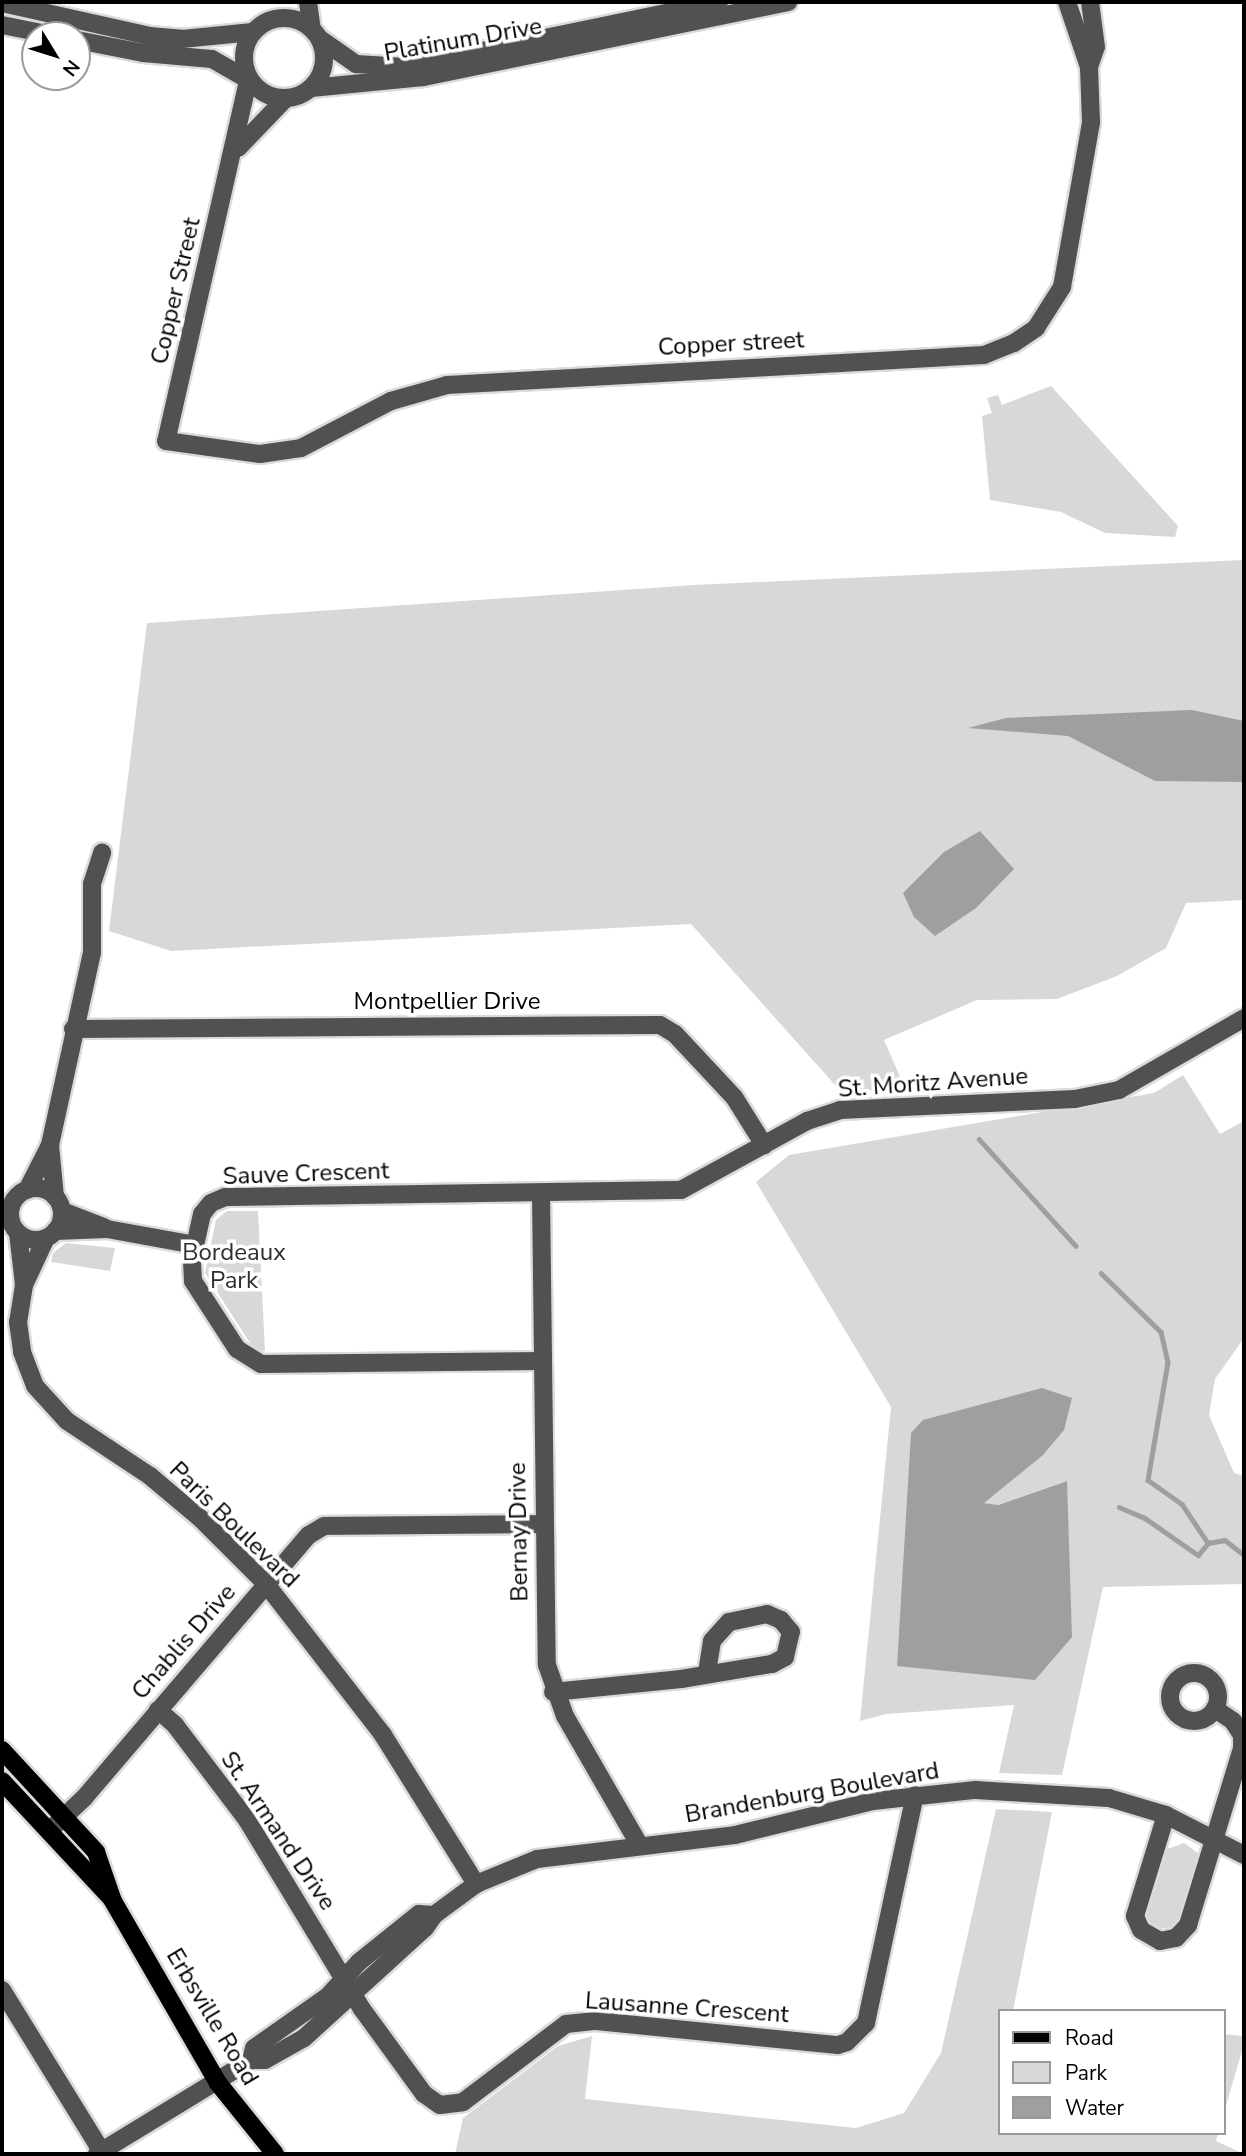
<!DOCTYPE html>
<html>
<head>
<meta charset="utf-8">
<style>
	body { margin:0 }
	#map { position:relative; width:1246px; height:2156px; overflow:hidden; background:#fff; font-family:"Nunito Sans",sans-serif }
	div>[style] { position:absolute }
	.green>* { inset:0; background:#d8d8d8 }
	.water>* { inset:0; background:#9f9f9f }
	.stream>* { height:4.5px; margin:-2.25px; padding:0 2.25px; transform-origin:2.25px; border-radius:2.25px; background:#9f9f9f }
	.roads { filter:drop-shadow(2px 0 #dbdbdb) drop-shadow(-2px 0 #dbdbdb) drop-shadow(0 2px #dbdbdb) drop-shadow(0 -2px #dbdbdb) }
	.minor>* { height:18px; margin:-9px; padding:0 9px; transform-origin:9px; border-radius:9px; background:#515151 }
	.minor>.ring { margin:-9px; padding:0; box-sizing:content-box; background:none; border:18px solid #515151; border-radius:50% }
	.major>* { height:18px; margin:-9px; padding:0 9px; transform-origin:9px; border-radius:9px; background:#000 }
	span { translate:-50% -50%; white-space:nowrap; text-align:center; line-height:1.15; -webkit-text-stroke:7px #fff; paint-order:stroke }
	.street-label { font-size:24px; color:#000 }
	.park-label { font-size:24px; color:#2f2f2f }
	.frame { position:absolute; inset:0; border:4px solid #000; pointer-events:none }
	.legend { position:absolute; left:998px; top:2009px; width:228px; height:126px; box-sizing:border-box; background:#fff; border:2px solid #999; margin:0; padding:9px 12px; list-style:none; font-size:21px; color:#000 }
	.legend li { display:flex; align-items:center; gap:14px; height:35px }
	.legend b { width:35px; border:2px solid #999 }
	.north { position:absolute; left:21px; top:21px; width:70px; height:70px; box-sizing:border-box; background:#fff; border:2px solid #999; border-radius:50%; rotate:128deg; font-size:19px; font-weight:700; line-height:28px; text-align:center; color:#000 }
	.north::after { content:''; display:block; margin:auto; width:24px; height:32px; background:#000; clip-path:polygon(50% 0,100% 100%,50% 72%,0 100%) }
</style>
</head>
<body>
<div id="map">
	<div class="green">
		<i style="clip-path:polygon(1051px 386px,1178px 526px,1175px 537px,1105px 533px,1061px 512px,990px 500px,982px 416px,992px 413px,987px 398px,998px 395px,1002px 405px)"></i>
		<i style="clip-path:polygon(1244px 560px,1244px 900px,1186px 903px,1166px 948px,1117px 976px,1057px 999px,977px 1000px,884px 1040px,908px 1095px,836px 1086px,691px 924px,171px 951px,109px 931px,147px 623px,694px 585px)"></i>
		<i style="clip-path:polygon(evenodd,1183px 1075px,1220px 1134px,1244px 1121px,1244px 1338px,1215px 1379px,1209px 1415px,1234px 1473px,1244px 1476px,1244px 1584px,1103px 1587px,1062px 1775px,999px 1773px,1014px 1705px,886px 1714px,860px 1721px,891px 1407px,756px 1182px,789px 1155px,1154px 1093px,1183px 1075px,1041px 1388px,984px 1503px,997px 1505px,1066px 1481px,898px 1666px,1041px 1388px)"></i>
		<i style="clip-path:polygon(227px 1211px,258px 1211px,265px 1351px,254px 1349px,205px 1273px,216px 1220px)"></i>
		<i style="clip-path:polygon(66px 1243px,115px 1248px,110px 1271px,51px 1262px,53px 1253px)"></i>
		<i style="clip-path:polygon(996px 1809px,1052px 1812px,1013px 2011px,999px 2011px,999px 2133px,1218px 2133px,1216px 2141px,1244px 2154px,455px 2154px,463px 2118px,558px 2046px,592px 2036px,585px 2099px,856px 2128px,904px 2113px,941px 2053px)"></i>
		<i style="clip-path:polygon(1184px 1843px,1202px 1856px,1183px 1920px,1176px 1927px,1157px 1929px,1149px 1924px,1144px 1908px,1164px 1850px)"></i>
		<i style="clip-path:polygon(1223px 2034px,1244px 2036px,1244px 2044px,1223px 2116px)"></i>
	</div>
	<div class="water">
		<i style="clip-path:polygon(1192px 710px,1244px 721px,1244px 782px,1155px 781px,1068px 736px,968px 728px,1006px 718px)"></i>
		<i style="clip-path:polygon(980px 831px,1014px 869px,976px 908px,935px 936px,914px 917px,903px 893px,944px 852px)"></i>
		<i style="clip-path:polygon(1042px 1388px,1072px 1398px,1064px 1430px,1043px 1455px,984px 1503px,998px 1505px,1067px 1481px,1072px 1637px,1035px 1680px,897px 1666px,911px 1433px,923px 1420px)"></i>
	</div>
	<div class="stream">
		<i style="left:979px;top:1139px;width:144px;rotate:47.8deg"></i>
		<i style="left:1101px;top:1273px;width:84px;rotate:44.5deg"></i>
		<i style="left:1161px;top:1332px;width:31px;rotate:77deg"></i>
		<i style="left:1168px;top:1362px;width:120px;rotate:99.6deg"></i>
		<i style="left:1148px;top:1480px;width:42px;rotate:35.2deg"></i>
		<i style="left:1182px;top:1504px;width:47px;rotate:56.3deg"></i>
		<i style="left:1119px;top:1507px;width:28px;rotate:23deg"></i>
		<i style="left:1145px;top:1518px;width:65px;rotate:34.9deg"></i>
		<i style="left:1198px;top:1555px;width:16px;rotate:-50deg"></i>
		<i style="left:1208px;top:1543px;width:17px;rotate:-10deg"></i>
		<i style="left:1225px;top:1540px;width:24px;rotate:38deg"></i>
	</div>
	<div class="roads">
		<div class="minor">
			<i style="left:308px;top:2px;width:27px;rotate:82deg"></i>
			<i style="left:2px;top:3px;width:152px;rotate:12.6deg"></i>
			<i style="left:150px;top:36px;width:32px;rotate:5deg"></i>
			<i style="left:182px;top:39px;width:71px;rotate:-5.6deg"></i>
			<i class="ring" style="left:244px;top:18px;width:62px;height:62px"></i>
			<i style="left:2px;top:25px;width:51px;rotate:11.3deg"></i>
			<i style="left:320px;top:39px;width:44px;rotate:34.8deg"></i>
			<i style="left:356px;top:64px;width:49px;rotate:3.5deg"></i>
			<i style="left:405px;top:67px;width:321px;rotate:-11.7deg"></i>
			<i style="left:77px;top:40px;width:67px;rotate:11.1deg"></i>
			<i style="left:143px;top:53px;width:69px;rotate:5deg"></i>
			<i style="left:212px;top:59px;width:40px;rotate:29.7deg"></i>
			<i style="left:1089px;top:67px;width:21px;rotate:-71deg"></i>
			<i style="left:1096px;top:47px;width:45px;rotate:-97.6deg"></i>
			<i style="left:248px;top:81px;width:369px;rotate:102.8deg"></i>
			<i style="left:166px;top:441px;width:95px;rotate:7.9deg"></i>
			<i style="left:260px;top:454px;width:41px;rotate:-8.3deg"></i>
			<i style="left:301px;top:448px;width:102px;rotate:-27.6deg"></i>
			<i style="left:391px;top:401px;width:58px;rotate:-15.9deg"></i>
			<i style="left:447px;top:385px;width:538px;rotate:-3.2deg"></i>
			<i style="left:984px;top:355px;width:32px;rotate:-22deg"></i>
			<i style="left:1014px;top:343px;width:27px;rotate:-34deg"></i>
			<i style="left:1036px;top:328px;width:49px;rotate:-57.6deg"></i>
			<i style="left:1062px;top:287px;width:168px;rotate:-80deg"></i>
			<i style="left:1091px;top:122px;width:55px;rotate:-92.1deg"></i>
			<i style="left:1089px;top:67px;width:69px;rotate:-108.7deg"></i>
			<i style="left:311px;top:88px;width:113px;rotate:-5.6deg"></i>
			<i style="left:423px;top:77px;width:373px;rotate:-11.6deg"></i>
			<i style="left:238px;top:148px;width:69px;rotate:-46.2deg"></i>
			<i style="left:73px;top:1029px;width:587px;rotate:-0.39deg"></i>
			<i style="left:660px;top:1025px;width:17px;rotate:31deg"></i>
			<i style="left:675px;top:1034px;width:86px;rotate:46.9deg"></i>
			<i style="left:734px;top:1097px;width:57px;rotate:58deg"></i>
			<i style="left:50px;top:1145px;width:52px;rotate:84.5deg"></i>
			<i class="ring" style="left:10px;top:1188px;width:34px;height:34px"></i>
			<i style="left:27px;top:1190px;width:51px;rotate:-62.9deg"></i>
			<i style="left:50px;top:1145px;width:197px;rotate:-77.7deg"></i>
			<i style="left:92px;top:953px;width:69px;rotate:-90deg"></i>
			<i style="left:92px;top:884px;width:33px;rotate:-72deg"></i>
			<i style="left:541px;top:1194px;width:471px;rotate:89.3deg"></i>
			<i style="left:547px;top:1665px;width:54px;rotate:70.6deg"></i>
			<i style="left:565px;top:1716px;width:150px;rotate:60deg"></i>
			<i style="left:62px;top:1211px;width:45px;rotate:20.9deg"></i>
			<i style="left:55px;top:1231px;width:52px;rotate:-2.2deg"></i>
			<i style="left:107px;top:1229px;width:89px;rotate:10.3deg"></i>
			<i style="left:18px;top:1233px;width:52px;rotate:83.4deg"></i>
			<i style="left:46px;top:1238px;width:52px;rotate:115.1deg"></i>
			<i style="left:24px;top:1285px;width:37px;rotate:99deg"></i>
			<i style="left:18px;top:1322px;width:30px;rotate:82deg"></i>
			<i style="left:22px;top:1352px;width:36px;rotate:69deg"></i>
			<i style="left:35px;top:1386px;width:47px;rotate:47.6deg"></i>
			<i style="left:67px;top:1421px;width:100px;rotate:33.5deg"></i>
			<i style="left:150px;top:1476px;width:67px;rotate:40.1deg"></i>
			<i style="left:201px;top:1519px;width:92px;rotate:45deg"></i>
			<i style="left:266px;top:1584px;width:191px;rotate:52.2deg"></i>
			<i style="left:383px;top:1735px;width:176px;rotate:58deg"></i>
			<i style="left:542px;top:1361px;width:281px;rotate:179.4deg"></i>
			<i style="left:261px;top:1364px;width:28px;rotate:-148deg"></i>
			<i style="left:237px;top:1349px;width:81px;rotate:-122.9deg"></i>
			<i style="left:193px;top:1281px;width:22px;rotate:-93deg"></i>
			<i style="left:192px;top:1259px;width:46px;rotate:-77.5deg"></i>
			<i style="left:202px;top:1214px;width:14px;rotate:-51deg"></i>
			<i style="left:211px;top:1203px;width:15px;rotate:-23deg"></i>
			<i style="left:225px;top:1197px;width:456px;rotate:-0.9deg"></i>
			<i style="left:681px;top:1190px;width:144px;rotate:-28.7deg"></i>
			<i style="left:807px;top:1121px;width:35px;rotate:-18deg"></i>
			<i style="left:840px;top:1110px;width:235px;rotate:-2.7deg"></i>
			<i style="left:1075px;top:1099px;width:45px;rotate:-11.6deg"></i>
			<i style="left:1119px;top:1090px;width:144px;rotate:-29.9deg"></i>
			<i class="ring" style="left:1170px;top:1673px;width:30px;height:30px"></i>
			<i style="left:553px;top:1692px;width:129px;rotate:-5.8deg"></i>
			<i style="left:681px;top:1679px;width:92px;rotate:-9.4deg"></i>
			<i style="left:772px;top:1664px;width:15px;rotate:-28deg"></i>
			<i style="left:785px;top:1657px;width:26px;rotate:-77deg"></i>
			<i style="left:791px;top:1632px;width:16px;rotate:-130deg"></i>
			<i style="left:781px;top:1620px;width:15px;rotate:-157deg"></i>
			<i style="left:767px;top:1614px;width:39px;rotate:168deg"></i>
			<i style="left:729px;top:1622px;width:25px;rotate:132deg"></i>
			<i style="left:712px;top:1641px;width:30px;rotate:99deg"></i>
			<i style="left:158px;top:1710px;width:23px;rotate:41deg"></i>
			<i style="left:175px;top:1725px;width:119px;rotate:52.8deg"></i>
			<i style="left:247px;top:1820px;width:221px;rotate:58.7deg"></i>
			<i style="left:362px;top:2009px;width:105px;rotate:53.9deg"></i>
			<i style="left:424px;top:2094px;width:19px;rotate:35deg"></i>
			<i style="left:440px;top:2105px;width:23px;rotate:-7deg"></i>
			<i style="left:463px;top:2102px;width:129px;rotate:-37.1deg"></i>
			<i style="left:566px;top:2024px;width:30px;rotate:-6deg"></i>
			<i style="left:596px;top:2021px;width:243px;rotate:5.7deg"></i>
			<i style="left:838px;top:2045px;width:9px;rotate:-18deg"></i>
			<i style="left:847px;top:2042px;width:27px;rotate:-45deg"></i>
			<i style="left:866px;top:2023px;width:233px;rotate:-77.9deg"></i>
			<i style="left:1166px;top:1815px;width:106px;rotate:107.1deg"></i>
			<i style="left:1135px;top:1916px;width:15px;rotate:67deg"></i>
			<i style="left:1141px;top:1930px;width:22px;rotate:30deg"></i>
			<i style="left:1160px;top:1941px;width:16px;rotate:-11deg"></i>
			<i style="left:1176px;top:1938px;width:18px;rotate:-47deg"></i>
			<i style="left:1188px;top:1925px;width:185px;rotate:-73deg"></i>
			<i style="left:1242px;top:1748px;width:13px;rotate:-90deg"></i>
			<i style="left:1242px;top:1735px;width:17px;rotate:-123deg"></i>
			<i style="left:1233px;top:1721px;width:22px;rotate:-146deg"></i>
			<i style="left:49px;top:1831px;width:48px;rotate:-43.3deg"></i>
			<i style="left:84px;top:1798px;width:346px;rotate:-49.5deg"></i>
			<i style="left:309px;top:1535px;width:17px;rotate:-31deg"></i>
			<i style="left:324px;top:1526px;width:219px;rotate:-0.5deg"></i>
			<i style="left:2px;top:1990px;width:188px;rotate:58.3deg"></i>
			<i style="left:251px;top:2060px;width:12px;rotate:-76deg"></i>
			<i style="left:254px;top:2048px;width:90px;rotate:-35.1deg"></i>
			<i style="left:328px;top:1996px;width:46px;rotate:-47.6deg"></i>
			<i style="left:359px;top:1962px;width:77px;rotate:-38.7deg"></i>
			<i style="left:419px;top:1914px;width:15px;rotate:4deg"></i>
			<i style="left:97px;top:2154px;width:180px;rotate:-31.4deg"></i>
			<i style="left:251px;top:2060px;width:14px"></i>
			<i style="left:265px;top:2060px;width:45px;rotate:-29.4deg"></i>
			<i style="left:304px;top:2038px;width:164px;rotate:-42.3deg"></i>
			<i style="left:425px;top:1928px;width:16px;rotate:-55deg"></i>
			<i style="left:434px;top:1915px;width:52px;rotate:-36.4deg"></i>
			<i style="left:476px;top:1884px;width:66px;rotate:-22.3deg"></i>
			<i style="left:537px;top:1859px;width:199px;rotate:-6.9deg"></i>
			<i style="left:735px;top:1835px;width:142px;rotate:-13.8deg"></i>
			<i style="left:873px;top:1801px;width:103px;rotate:-6.2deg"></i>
			<i style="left:975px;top:1790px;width:134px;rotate:3.4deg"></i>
			<i style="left:1109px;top:1798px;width:59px;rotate:16.6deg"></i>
			<i style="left:1166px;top:1815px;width:88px;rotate:27.1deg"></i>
		</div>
		<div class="major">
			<i style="left:2px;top:1750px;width:139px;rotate:47.3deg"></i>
			<i style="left:96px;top:1852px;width:52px;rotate:70.9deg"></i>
			<i style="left:113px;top:1901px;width:210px;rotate:60deg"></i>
			<i style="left:218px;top:2083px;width:91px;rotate:51.2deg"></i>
			<i style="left:2px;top:1781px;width:160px;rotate:47deg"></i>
		</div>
	</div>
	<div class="street-label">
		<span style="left:463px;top:40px;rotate:-10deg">Platinum Drive</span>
		<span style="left:176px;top:291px;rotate:-77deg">Copper Street</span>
		<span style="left:731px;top:344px;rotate:-3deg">Copper street</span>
		<span style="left:447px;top:1002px">Montpellier Drive</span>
		<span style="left:933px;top:1083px;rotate:-4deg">St. Moritz Avenue</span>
		<span style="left:306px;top:1174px;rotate:-2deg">Sauve Crescent</span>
		<span style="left:234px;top:1525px;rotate:44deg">Paris Boulevard</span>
		<span style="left:519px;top:1532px;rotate:-91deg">Bernay Drive</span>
		<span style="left:184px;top:1642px;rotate:-49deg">Chablis Drive</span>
		<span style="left:812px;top:1793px;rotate:-10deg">Brandenburg Boulevard</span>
		<span style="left:278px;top:1831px;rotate:56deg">St. Armand Drive</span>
		<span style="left:687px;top:2008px;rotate:4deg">Lausanne Crescent</span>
		<span style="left:212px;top:2017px;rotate:59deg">Erbsville Road</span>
	</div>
	<div class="park-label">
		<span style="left:234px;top:1267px">Bordeaux<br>Park</span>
	</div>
	<div class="frame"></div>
	<ul class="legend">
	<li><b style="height:9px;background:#000"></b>Road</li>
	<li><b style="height:19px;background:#d8d8d8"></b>Park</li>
	<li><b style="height:19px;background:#9f9f9f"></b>Water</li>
	</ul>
	<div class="north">N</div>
</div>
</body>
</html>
